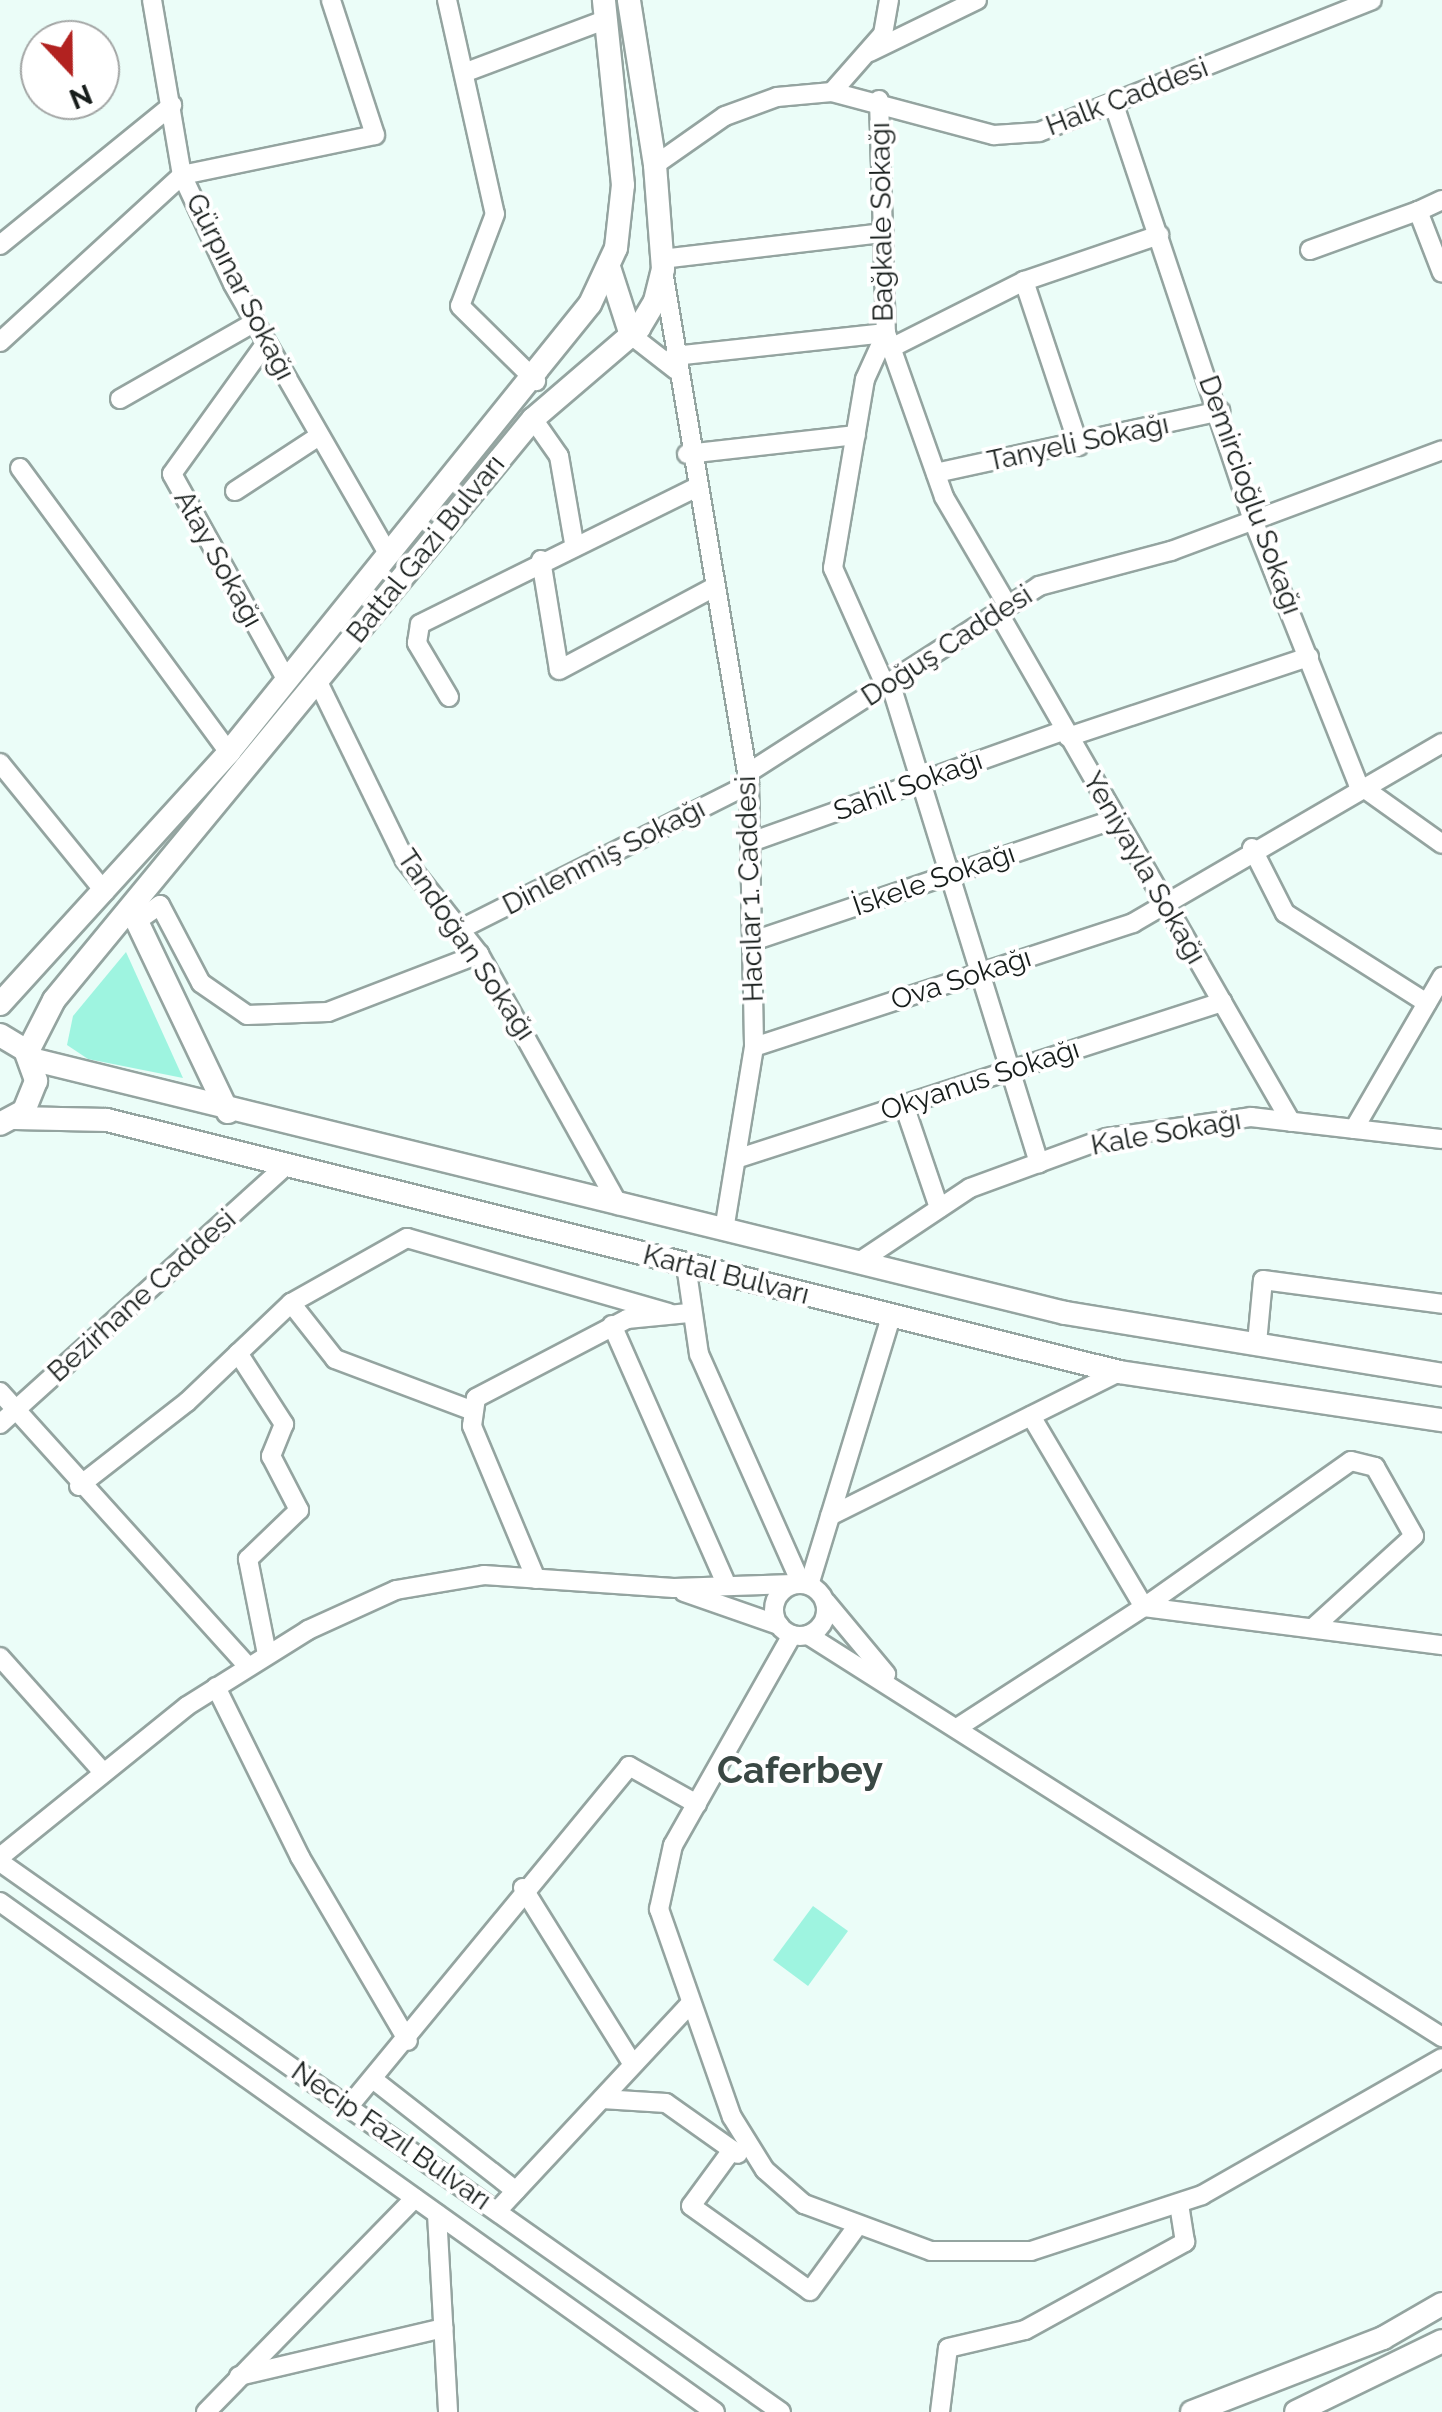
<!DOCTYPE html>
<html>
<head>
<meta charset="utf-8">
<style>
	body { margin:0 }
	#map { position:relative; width:1442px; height:2412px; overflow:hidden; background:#ebfdf8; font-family:Raleway,sans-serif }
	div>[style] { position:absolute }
	.green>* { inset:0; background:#9ef4e0 }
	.roads { filter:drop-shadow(2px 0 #94a4a0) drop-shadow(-2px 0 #94a4a0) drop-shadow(0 2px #94a4a0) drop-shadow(0 -2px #94a4a0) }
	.minor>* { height:18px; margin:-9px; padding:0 9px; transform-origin:9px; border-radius:9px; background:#fff }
	.minor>.ring { margin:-9px; padding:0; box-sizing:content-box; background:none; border:18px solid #fff; border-radius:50% }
	.major>* { height:22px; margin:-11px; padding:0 11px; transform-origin:11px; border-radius:11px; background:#fff }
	span { translate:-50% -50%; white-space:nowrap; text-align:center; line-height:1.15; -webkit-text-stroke:8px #fff; paint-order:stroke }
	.street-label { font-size:28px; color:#171d1b }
	.district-label { font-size:38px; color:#3a4844; font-weight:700 }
	.north { position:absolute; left:20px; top:20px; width:100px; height:100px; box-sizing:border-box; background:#fff; border:2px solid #a2a5a4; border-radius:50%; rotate:158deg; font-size:28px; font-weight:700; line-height:40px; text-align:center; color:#171d1b }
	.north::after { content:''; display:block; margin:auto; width:35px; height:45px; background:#b22220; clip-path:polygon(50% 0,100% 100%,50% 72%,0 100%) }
</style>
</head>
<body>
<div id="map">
	<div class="green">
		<i style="clip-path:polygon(126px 952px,183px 1078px,88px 1059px,67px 1045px,73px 1016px)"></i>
		<i style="clip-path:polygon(813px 1906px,848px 1931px,808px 1986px,773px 1960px)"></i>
	</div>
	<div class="roads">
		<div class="minor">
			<i style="left:152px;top:0;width:178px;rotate:80.3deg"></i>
			<i style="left:182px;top:175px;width:120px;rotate:64.9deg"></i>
			<i style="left:233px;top:284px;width:309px;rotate:60.1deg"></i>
			<i style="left:447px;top:0;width:219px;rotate:77.4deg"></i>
			<i style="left:495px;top:214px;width:98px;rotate:110.8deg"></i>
			<i style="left:460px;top:306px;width:107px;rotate:44.6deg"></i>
			<i style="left:870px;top:52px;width:119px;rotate:-25.9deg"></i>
			<i style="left:469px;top:71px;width:147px;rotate:-20.6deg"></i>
			<i style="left:832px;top:92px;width:77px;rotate:-48.7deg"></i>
			<i style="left:883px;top:34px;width:35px;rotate:-80deg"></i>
			<i style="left:879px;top:100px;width:233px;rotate:88.3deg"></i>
			<i style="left:886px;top:333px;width:51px;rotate:114.5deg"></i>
			<i style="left:865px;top:379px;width:192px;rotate:99.6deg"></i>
			<i style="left:833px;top:568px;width:128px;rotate:66deg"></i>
			<i style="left:1114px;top:105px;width:438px;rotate:71.5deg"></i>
			<i style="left:1253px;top:520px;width:284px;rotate:68.3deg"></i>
			<i style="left:1358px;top:784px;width:103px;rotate:35.5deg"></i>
			<i style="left:655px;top:165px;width:85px;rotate:-35deg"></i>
			<i style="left:725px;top:116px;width:55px;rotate:-20.1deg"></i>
			<i style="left:777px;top:97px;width:55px;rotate:-5.2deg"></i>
			<i style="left:832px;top:92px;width:168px;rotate:14.9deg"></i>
			<i style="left:994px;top:135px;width:45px;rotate:-3.8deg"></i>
			<i style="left:1039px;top:132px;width:358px;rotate:-21.6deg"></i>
			<i style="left:1442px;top:200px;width:26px;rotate:155deg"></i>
			<i style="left:1418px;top:211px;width:66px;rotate:68.8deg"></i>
			<i style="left:0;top:245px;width:222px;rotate:-39.1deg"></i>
			<i style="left:1310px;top:250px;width:115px;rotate:-19.9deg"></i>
			<i style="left:662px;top:259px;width:223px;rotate:-6.7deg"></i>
			<i style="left:664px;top:277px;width:514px;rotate:80.48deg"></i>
			<i style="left:749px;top:784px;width:263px;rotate:88.9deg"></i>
			<i style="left:754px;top:1047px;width:186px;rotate:99.3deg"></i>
			<i style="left:1024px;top:281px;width:174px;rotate:71.6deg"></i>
			<i style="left:886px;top:333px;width:174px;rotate:70.5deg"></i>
			<i style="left:944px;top:497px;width:126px;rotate:59.6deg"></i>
			<i style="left:631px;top:335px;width:57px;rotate:37.9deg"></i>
			<i style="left:0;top:342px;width:247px;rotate:-42.5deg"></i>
			<i style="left:182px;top:175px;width:197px;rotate:-11.7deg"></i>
			<i style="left:375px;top:135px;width:142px;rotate:-108.1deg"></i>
			<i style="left:266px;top:343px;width:161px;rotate:125.7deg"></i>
			<i style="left:172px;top:474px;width:237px;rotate:60.9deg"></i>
			<i style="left:891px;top:348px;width:149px;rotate:-26.7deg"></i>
			<i style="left:1024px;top:281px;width:143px;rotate:-18.8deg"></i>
			<i style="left:674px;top:356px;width:213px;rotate:-6.2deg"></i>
			<i style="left:120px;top:399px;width:155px;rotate:-29.7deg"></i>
			<i style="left:533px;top:419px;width:45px;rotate:54.9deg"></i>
			<i style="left:559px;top:456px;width:88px;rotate:80.2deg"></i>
			<i style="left:687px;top:454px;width:170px;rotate:-6.4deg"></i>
			<i style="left:20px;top:468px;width:353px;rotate:53.7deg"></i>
			<i style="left:936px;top:473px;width:291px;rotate:-12.3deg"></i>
			<i style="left:235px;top:491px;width:100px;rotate:-33.2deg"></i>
			<i style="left:541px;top:560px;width:111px;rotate:80.7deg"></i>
			<i style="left:559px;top:670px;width:172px;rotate:-28.1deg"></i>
			<i style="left:998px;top:612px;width:588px;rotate:60.12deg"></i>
			<i style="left:318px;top:682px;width:198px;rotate:64deg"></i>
			<i style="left:405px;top:860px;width:120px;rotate:51.8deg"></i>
			<i style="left:479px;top:954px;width:288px;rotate:60.9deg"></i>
			<i style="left:890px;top:682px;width:504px;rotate:72.79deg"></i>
			<i style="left:449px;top:697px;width:63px;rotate:-120.7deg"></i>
			<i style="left:417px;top:643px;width:19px;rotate:-81deg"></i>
			<i style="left:420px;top:624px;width:305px;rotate:-26.3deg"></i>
			<i style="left:1068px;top:737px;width:254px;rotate:-18.4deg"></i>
			<i style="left:0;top:763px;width:166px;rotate:50.9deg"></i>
			<i style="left:748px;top:773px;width:346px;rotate:-32.7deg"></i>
			<i style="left:1039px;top:586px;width:137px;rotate:-14.9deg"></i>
			<i style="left:1171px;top:551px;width:289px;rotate:-20.4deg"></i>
			<i style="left:751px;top:842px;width:333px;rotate:-19.6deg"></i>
			<i style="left:1252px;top:848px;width:73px;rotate:63.1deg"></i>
			<i style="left:1285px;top:913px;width:168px;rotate:32.4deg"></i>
			<i style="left:137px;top:921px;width:28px;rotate:-35deg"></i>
			<i style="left:160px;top:905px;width:88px;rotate:62.3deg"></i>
			<i style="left:201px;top:983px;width:56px;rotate:34.8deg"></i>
			<i style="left:247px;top:1015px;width:81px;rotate:-2.1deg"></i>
			<i style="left:328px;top:1012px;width:162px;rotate:-21deg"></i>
			<i style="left:459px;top:930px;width:325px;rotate:-26.7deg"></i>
			<i style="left:753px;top:941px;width:383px;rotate:-18.6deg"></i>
			<i style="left:754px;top:1047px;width:399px;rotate:-18.1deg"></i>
			<i style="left:1133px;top:923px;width:358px;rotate:-30.2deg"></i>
			<i style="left:904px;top:1105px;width:109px;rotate:71.2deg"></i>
			<i style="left:1354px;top:1129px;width:176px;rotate:-59.9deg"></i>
			<i style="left:739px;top:1158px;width:508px;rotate:-17.9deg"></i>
			<i style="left:859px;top:1262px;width:133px;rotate:-33.7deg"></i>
			<i style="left:970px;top:1188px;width:146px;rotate:-20.1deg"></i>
			<i style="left:1107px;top:1138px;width:146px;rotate:-8.3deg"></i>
			<i style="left:1251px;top:1117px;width:192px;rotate:6.6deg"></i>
			<i style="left:686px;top:1265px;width:90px;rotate:81.7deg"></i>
			<i style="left:699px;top:1354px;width:251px;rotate:66deg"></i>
			<i style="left:291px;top:1303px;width:71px;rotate:51.8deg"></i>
			<i style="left:335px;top:1359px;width:145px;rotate:20.6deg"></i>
			<i style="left:612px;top:1325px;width:285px;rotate:66.2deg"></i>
			<i style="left:1257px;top:1343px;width:63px;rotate:-84.6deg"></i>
			<i style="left:1263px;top:1280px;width:181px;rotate:7.6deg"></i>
			<i style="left:238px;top:1353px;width:85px;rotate:57.1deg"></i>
			<i style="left:284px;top:1424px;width:35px;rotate:112deg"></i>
			<i style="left:271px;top:1456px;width:61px;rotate:62.6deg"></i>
			<i style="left:299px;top:1510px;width:71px;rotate:136.1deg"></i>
			<i style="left:248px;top:1559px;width:97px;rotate:78.7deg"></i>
			<i style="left:0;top:1392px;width:370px;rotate:47.9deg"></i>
			<i style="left:1031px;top:1416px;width:222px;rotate:59.4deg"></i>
			<i style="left:1144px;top:1607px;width:253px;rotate:-35.2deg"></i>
			<i style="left:1351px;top:1461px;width:25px;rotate:14deg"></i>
			<i style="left:1375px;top:1467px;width:79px;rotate:60.5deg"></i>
			<i style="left:1414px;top:1536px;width:137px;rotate:137.7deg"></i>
			<i style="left:0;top:1424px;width:382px;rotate:-42.1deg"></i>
			<i style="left:79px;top:1486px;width:137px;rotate:-37.9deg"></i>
			<i style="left:187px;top:1402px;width:144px;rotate:-43.6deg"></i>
			<i style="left:291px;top:1303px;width:133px;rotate:-29.3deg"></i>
			<i style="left:407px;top:1238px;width:272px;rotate:16deg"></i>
			<i style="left:830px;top:1516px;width:323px;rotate:-26.5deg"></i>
			<i style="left:536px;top:1579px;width:166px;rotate:-112.7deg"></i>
			<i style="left:472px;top:1426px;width:28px;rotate:-82deg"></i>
			<i style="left:476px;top:1398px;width:170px;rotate:-27.6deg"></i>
			<i style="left:627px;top:1319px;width:62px;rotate:-5.5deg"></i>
			<i class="ring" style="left:774px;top:1584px;width:34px;height:34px"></i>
			<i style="left:809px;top:1585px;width:281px;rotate:-73deg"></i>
			<i style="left:684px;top:1592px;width:101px;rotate:19.2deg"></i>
			<i style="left:826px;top:1602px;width:94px;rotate:50.2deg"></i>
			<i style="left:792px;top:1635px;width:241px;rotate:119.5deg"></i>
			<i style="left:673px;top:1845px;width:66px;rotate:102.3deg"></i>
			<i style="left:659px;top:1909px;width:220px;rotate:70.7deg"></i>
			<i style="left:732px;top:2117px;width:62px;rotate:58.1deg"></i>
			<i style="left:765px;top:2170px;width:52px;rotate:41.1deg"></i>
			<i style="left:804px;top:2204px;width:135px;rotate:20.3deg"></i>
			<i style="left:931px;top:2251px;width:100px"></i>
			<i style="left:1031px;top:2251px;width:180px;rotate:-18.1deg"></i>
			<i style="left:1202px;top:2195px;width:276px;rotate:-29.7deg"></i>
			<i style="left:808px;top:1635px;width:751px;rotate:32.38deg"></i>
			<i style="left:0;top:1657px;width:154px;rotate:48.2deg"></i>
			<i style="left:216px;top:1687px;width:190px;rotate:63.7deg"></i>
			<i style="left:300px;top:1857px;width:213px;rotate:59.6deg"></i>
			<i style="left:960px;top:1726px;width:219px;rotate:-32.9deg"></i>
			<i style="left:1144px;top:1607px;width:300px;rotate:7.3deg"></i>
			<i style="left:0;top:1857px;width:240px;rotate:-38.9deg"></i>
			<i style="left:187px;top:1706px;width:143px;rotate:-32.1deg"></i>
			<i style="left:308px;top:1630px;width:97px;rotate:-24.4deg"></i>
			<i style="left:396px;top:1590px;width:89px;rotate:-9.7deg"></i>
			<i style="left:484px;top:1575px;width:190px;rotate:3.9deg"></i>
			<i style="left:674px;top:1588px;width:119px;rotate:-1.9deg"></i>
			<i style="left:0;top:1862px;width:955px;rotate:35.15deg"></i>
			<i style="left:523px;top:1888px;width:208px;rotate:58.1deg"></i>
			<i style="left:0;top:1902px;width:878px;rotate:35.5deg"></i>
			<i style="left:374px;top:2080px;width:180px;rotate:38deg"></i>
			<i style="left:602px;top:2099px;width:64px;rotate:3.6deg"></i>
			<i style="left:666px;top:2103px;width:88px;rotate:35.3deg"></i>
			<i style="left:350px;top:2105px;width:439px;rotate:-50.5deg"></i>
			<i style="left:629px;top:1766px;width:78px;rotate:29.2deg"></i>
			<i style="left:732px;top:2150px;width:69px;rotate:126.2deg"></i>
			<i style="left:691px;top:2206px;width:146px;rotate:35.5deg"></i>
			<i style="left:810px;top:2291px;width:77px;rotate:-54deg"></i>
			<i style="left:497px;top:2211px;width:282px;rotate:-47deg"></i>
			<i style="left:437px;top:2214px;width:198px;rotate:86.8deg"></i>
			<i style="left:239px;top:2376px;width:210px;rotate:-13.2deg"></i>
			<i style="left:206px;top:2412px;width:299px;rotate:-45.7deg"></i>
			<i style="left:940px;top:2412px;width:64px;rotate:-82.9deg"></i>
			<i style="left:948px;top:2348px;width:79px;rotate:-13.2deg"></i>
			<i style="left:1025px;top:2330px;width:183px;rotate:-28.8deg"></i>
			<i style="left:1185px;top:2242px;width:38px;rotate:-99deg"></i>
		</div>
		<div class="major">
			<i style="left:609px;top:267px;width:71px;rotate:72.1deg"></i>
			<i style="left:131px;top:909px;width:225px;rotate:64.5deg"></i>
			<i style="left:0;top:1004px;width:341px;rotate:-47.7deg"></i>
			<i style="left:229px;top:752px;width:575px;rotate:-51.14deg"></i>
			<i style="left:590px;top:304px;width:62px;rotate:-65.1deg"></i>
			<i style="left:616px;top:248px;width:63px;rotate:-83.7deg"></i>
			<i style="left:623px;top:185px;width:186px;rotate:-95.9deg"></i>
			<i style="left:0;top:1035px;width:29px;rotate:31deg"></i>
			<i style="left:25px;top:1050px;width:33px;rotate:70deg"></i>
			<i style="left:36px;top:1081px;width:32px;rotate:112deg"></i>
			<i style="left:24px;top:1111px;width:27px;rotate:152deg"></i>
			<i style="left:27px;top:1053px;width:59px;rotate:-63deg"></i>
			<i style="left:54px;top:1000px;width:753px;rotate:-50.5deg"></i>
			<i style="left:533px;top:419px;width:140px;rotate:-40.6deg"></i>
			<i style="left:639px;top:328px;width:31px;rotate:-59deg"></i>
			<i style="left:655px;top:301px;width:33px;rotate:-76deg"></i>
			<i style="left:663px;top:269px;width:104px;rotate:-94.4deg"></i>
			<i style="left:655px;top:165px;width:167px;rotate:-99deg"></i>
			<i style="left:31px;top:1059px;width:1065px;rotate:13.8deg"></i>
			<i style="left:1065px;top:1313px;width:382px;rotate:9.3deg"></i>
			<i style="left:15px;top:1118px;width:92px;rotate:1.2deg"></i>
			<i style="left:107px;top:1120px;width:1043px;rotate:13.98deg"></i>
			<i style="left:1119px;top:1372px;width:327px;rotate:8.5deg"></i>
			<i style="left:1192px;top:2412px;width:205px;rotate:-21.2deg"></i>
			<i style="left:1383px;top:2338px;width:68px;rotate:-30deg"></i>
			<i style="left:1296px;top:2412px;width:162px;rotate:-25.9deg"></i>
		</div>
	</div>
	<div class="street-label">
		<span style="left:1127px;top:97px;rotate:-21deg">Halk Caddesi</span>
		<span style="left:882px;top:222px;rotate:-91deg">Bağkale Sokağı</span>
		<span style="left:240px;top:287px;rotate:63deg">Gürpınar Sokağı</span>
		<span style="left:1078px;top:443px;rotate:-12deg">Tanyeli Sokağı</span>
		<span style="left:1250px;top:495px;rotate:70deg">Demircioğlu Sokağı</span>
		<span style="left:426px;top:549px;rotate:-51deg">Battal Gazi Bulvarı</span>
		<span style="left:218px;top:559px;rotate:61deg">Atay Sokağı</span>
		<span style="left:947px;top:646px;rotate:-33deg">Doğuş Caddesi</span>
		<span style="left:908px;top:786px;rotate:-20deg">Sahil Sokağı</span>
		<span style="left:604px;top:857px;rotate:-27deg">Dinlenmiş Sokağı</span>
		<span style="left:1144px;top:868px;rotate:60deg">Yeniyayla Sokağı</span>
		<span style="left:934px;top:880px;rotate:-19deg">İskele Sokağı</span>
		<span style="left:750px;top:889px;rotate:-92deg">Hacılar 1. Caddesi</span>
		<span style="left:466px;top:945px;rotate:56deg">Tandoğan Sokağı</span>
		<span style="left:961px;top:979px;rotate:-18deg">Ova Sokağı</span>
		<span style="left:980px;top:1080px;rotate:-18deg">Okyanus Sokağı</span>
		<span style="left:1166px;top:1133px;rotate:-10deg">Kale Sokağı</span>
		<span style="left:726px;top:1275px;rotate:14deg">Kartal Bulvarı</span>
		<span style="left:142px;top:1296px;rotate:-42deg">Bezirhane Caddesi</span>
		<span style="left:391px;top:2136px;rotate:35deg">Necip Fazıl Bulvarı</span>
	</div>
	<div class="district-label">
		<span style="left:800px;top:1770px">Caferbey</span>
	</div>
	<div class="north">N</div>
</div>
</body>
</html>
